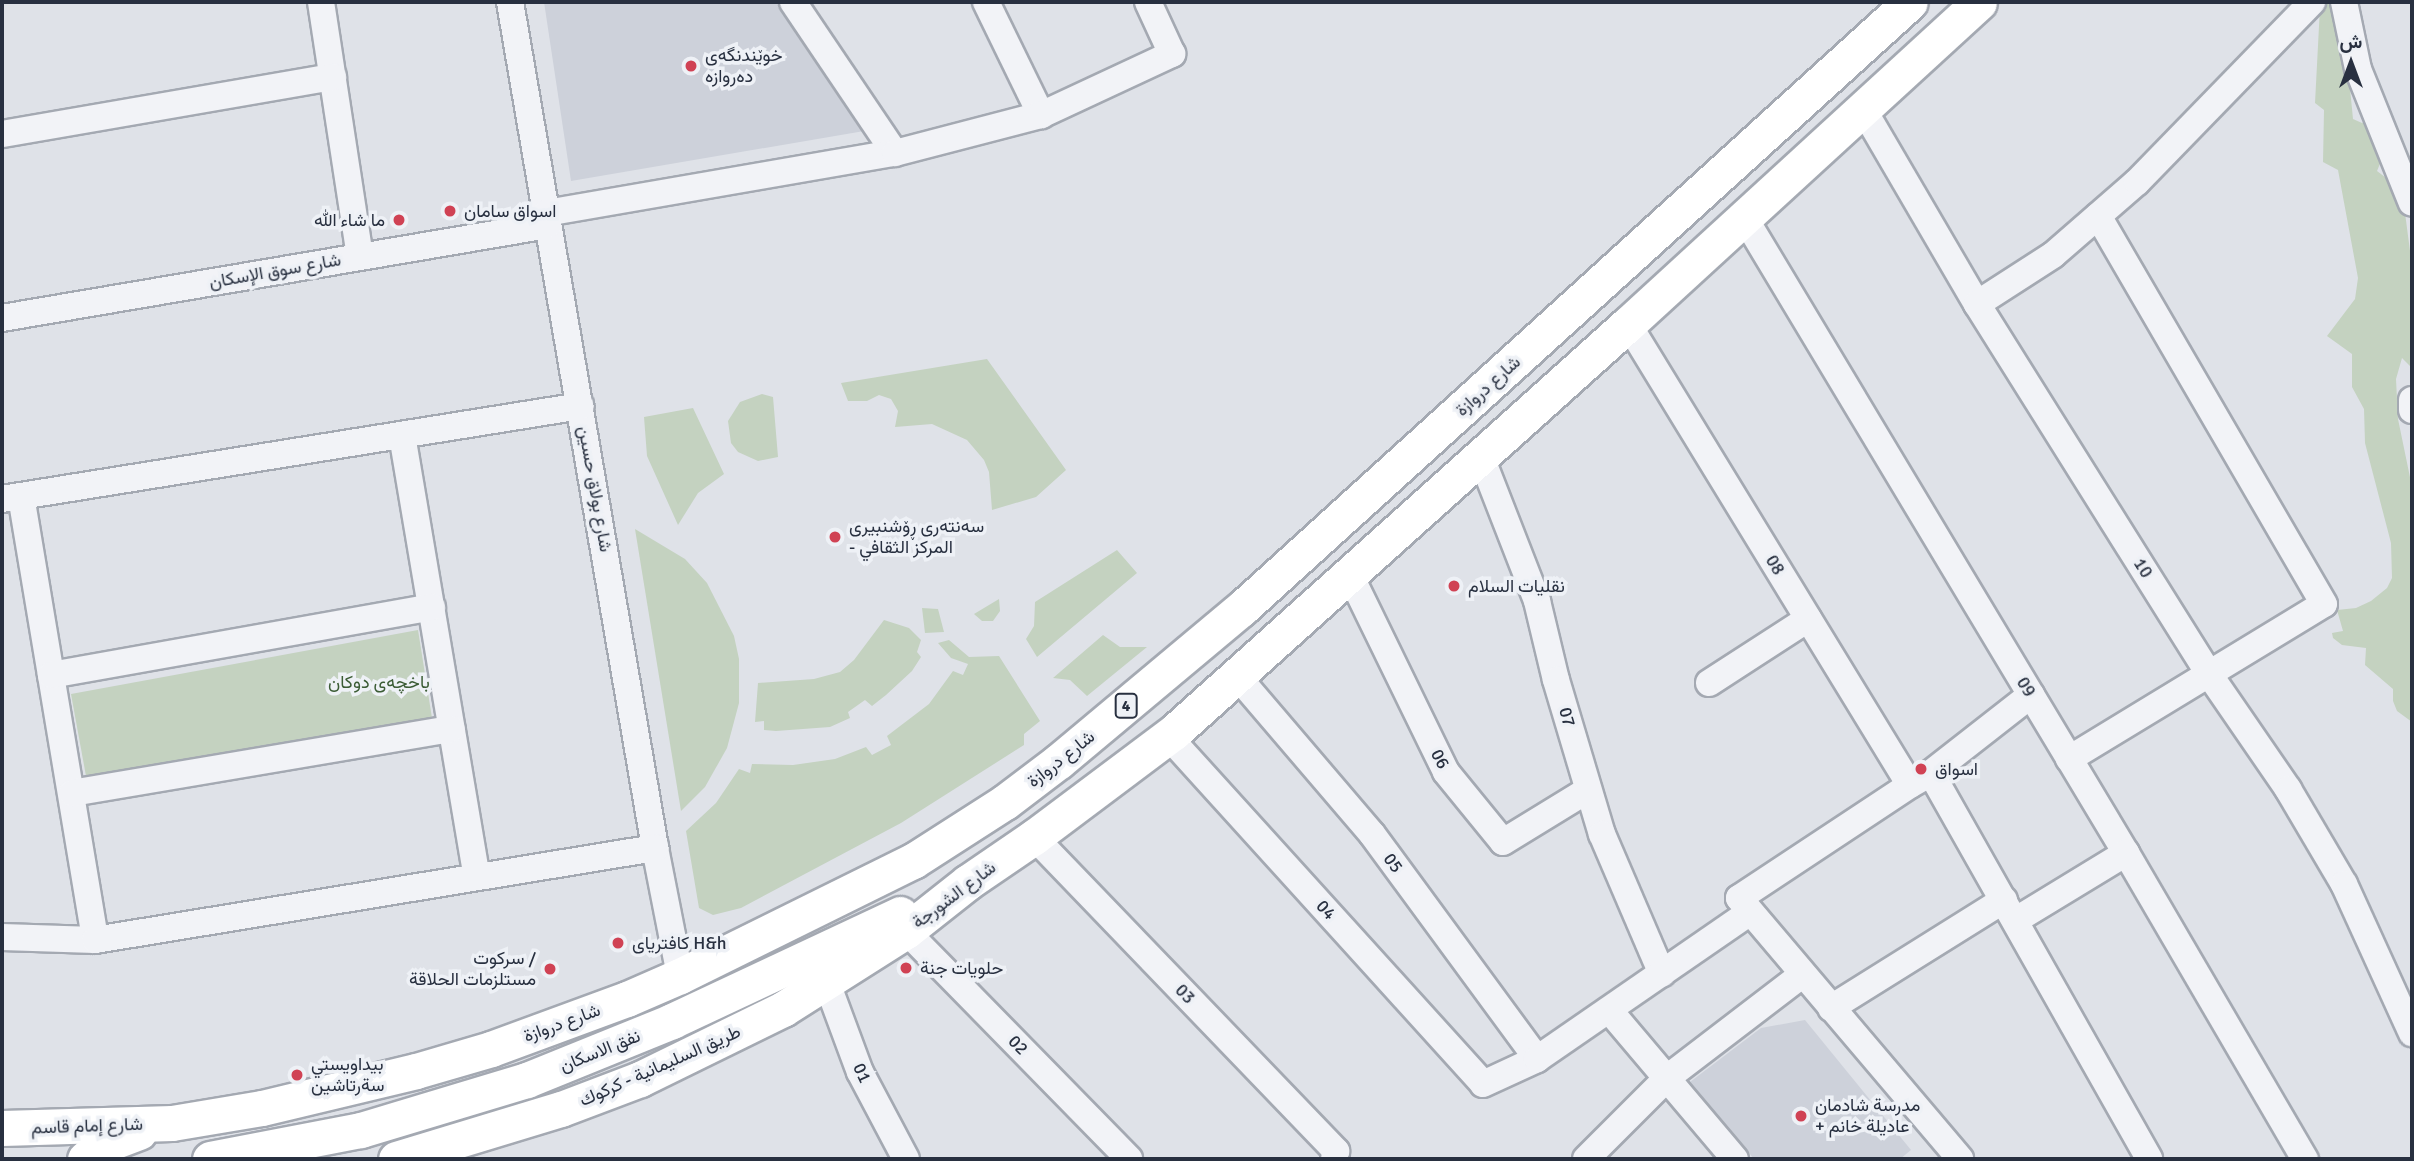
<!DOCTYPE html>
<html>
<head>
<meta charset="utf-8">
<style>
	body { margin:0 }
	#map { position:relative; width:2414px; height:1161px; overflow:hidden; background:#dfe2e8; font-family:Signika,Vazirmatn,sans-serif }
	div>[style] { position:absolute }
	.built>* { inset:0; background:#cdd1da }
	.green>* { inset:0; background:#c4d2c0 }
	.roads { filter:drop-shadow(2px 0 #a4a9b2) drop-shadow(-2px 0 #a4a9b2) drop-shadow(0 2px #a4a9b2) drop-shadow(0 -2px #a4a9b2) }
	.minor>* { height:26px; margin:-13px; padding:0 13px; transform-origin:13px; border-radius:13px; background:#f2f3f7 }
	.major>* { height:35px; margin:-17.5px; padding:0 17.5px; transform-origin:17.5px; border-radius:17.5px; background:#fff }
	.dots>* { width:19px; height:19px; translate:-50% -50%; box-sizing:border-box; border:4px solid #eef1f6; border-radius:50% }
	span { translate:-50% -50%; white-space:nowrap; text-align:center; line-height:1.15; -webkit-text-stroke:7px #eef1f6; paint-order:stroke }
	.shield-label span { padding:2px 5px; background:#eef1f6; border:2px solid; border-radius:5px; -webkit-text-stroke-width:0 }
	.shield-label { font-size:16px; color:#283040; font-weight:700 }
	.poi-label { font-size:18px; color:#283040 }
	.left { translate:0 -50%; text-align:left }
	.right { translate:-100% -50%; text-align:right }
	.street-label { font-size:18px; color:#283040 }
	.park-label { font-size:18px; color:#3b5c35 }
	.frame { position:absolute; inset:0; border:4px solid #283040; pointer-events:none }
	.north { position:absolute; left:2316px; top:28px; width:70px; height:70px; -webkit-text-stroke:5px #eef1f6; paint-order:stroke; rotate:0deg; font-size:19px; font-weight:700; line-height:28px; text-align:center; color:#283040 }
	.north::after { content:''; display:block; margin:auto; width:24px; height:32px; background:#283040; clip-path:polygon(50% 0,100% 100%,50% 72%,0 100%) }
</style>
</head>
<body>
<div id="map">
	<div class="built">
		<i style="clip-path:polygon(544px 2px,785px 2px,870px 130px,571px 181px)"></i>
		<i style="clip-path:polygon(1805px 1020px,1911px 1150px,1900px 1159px,1754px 1159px,1690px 1082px,1761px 1028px)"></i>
	</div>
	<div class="green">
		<i style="clip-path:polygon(2327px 2px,2335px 3px,2345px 37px,2353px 119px,2362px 123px,2376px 115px,2401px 138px,2388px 144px,2377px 171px,2402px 190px,2412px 266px,2412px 368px,2402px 358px,2396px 379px,2398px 419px,2412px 487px,2412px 736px,2412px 722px,2397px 711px,2393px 701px,2393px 689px,2365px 665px,2366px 648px,2342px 645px,2333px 638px,2332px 633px,2343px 631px,2337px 610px,2356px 608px,2371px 601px,2387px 588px,2392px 578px,2391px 543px,2365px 443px,2364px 409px,2352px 387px,2352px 354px,2327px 336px,2355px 299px,2358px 278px,2338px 170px,2323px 162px,2324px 110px,2315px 103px,2320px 7px)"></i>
		<i style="clip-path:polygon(987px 359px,1066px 470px,1036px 497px,992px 510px,989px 472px,984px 460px,967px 440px,932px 424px,895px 427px,898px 411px,891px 399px,879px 395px,867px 401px,848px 401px,841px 383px)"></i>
		<i style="clip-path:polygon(762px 394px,773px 397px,778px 457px,758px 461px,738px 452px,731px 443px,728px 421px,740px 402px)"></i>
		<i style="clip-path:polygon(693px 408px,724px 474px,698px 493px,678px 525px,647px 456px,644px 417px)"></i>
		<i style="clip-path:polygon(635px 529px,685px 559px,707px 583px,734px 636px,739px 659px,739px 703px,727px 748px,705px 787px,681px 811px)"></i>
		<i style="clip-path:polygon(1117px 550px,1137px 573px,1037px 657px,1026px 639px,1034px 626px,1035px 602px)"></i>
		<i style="clip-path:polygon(999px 599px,1000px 611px,993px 621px,982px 621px,974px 614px)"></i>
		<i style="clip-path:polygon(922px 608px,938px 609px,944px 632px,925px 633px)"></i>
		<i style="clip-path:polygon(884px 620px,909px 628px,921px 640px,917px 652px,921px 657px,912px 671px,886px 695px,872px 706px,865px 700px,848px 712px,850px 718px,830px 727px,776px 731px,764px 730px,764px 721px,755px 722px,758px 683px,814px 679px,840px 672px,854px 660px)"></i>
		<i style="clip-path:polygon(418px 630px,432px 718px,86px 776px,71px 694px)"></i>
		<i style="clip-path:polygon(1103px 635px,1120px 647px,1147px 647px,1087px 696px,1070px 680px,1053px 678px)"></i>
		<i style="clip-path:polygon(949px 640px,969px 657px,999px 656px,1040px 721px,1024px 734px,1024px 745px,901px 823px,741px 908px,713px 915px,699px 908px,686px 831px,716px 803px,739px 769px,750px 773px,752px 764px,793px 765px,835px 759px,866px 747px,872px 755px,891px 745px,887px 736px,929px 704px,953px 671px,963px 675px,968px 664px,951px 658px,938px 643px)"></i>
	</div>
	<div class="roads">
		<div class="minor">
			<i style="left:321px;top:2px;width:257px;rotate:81.3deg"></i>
			<i style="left:510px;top:2px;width:858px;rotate:80.27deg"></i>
			<i style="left:655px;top:848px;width:130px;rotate:78.9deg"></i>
			<i style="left:793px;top:2px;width:182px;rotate:56deg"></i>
			<i style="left:986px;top:2px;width:126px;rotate:64deg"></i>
			<i style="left:2344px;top:2px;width:68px;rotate:78.2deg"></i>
			<i style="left:2358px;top:69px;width:144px;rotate:68.1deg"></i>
			<i style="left:1863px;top:109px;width:226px;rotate:59.7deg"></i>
			<i style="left:1977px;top:304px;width:437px;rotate:57.9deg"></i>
			<i style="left:2209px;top:674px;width:140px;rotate:55.5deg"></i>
			<i style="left:2288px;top:789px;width:110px;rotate:59.5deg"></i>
			<i style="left:2344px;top:884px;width:164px;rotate:65.5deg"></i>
			<i style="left:2px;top:134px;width:336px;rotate:-9.8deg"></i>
			<i style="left:546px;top:213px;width:354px;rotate:-9.8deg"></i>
			<i style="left:895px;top:153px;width:151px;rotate:-14.6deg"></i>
			<i style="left:1041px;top:115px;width:145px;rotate:-25deg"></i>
			<i style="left:1172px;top:54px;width:57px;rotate:-114.8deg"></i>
			<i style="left:1744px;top:217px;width:742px;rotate:59.01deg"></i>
			<i style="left:2126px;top:853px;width:355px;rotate:59.7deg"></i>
			<i style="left:1977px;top:304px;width:90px;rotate:-32.8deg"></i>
			<i style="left:2053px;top:255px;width:111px;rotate:-41deg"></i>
			<i style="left:2137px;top:182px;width:251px;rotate:-45.8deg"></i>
			<i style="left:2px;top:318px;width:554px;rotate:-9.67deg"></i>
			<i style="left:1628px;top:324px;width:540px;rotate:58.55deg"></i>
			<i style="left:1910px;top:785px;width:24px;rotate:-30deg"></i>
			<i style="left:1931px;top:773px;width:127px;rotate:-38deg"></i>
			<i style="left:2412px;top:400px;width:10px;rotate:90deg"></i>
			<i style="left:402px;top:435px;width:448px;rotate:80.4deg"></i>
			<i style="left:1481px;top:457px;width:155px;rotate:68.7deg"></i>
			<i style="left:1537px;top:601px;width:81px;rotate:76.5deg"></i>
			<i style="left:1556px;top:680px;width:161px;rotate:73.4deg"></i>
			<i style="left:1602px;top:834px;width:152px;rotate:66.8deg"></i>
			<i style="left:21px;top:496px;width:450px;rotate:80.5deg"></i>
			<i style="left:2px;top:499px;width:586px;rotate:-9.13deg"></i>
			<i style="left:1350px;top:575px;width:219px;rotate:64deg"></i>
			<i style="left:1446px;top:772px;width:90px;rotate:50.8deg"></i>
			<i style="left:1503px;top:842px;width:100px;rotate:-31.5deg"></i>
			<i style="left:51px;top:675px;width:387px;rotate:-10.1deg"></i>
			<i style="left:1237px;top:676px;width:208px;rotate:49.5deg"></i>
			<i style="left:1372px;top:834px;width:279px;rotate:53.7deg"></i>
			<i style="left:1709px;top:683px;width:118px;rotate:-32.9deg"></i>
			<i style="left:1168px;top:736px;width:469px;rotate:47.8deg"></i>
			<i style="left:1483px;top:1084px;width:60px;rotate:-24.8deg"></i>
			<i style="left:1537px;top:1059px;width:257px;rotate:-34.6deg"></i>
			<i style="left:2069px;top:759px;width:298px;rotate:-31.3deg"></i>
			<i style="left:2324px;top:604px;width:449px;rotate:-120.2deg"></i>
			<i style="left:1931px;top:773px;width:443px;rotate:60.5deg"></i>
			<i style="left:1910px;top:785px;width:205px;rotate:146.5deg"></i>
			<i style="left:1739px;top:898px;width:342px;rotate:49.7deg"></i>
			<i style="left:72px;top:793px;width:385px;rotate:-9.6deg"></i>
			<i style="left:1034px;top:837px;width:436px;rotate:46.1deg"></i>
			<i style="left:1336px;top:1151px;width:8px;rotate:104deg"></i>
			<i style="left:2016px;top:920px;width:129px;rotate:-31.3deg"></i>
			<i style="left:906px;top:931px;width:319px;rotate:45.6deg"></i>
			<i style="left:2px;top:937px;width:93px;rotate:1.8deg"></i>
			<i style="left:95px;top:940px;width:568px;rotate:-9.33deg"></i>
			<i style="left:827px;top:983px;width:95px;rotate:69.7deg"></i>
			<i style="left:860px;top:1072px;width:98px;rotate:62.1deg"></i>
			<i style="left:1831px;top:1008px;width:204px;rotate:-32deg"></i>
			<i style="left:1609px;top:1010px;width:195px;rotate:49.8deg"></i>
			<i style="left:1586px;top:1159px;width:115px;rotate:-45deg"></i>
			<i style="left:1667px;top:1078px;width:171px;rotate:-37.4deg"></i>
		</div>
		<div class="major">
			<i style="left:2px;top:1128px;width:170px;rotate:-1.7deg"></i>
			<i style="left:172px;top:1123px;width:91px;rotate:-9.5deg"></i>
			<i style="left:262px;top:1108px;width:158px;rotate:-13.5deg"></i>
			<i style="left:416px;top:1071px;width:78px;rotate:-16.3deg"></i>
			<i style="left:491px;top:1049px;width:145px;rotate:-20.2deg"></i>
			<i style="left:627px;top:999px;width:58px;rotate:-23.5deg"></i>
			<i style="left:680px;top:976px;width:260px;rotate:-26.3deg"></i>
			<i style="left:913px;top:861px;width:109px;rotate:-32.7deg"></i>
			<i style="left:1005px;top:802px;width:68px;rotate:-37.2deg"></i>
			<i style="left:1059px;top:761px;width:237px;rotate:-39.9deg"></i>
			<i style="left:1241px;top:609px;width:903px;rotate:-42.22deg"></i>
			<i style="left:85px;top:1159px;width:18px;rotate:-41deg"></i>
			<i style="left:99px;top:1147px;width:43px;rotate:-20.6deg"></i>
			<i style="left:210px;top:1159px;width:154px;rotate:-10.9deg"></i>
			<i style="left:361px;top:1130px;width:173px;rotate:-16.8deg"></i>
			<i style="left:527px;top:1080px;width:157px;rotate:-22.1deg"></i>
			<i style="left:672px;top:1021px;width:252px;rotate:-25.1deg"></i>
			<i style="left:396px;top:1159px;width:172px;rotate:-16.9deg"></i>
			<i style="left:561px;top:1109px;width:85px;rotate:-20.8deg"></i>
			<i style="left:640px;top:1079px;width:159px;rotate:-26.1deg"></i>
			<i style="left:783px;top:1009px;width:146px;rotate:-32.4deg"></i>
			<i style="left:906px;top:931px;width:79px;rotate:-38.3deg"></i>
			<i style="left:968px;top:882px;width:80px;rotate:-34.3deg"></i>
			<i style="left:1034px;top:837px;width:175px;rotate:-36.9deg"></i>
			<i style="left:1174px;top:732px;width:610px;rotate:-41.95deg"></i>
			<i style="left:1628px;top:324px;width:476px;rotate:-42.5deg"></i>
		</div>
	</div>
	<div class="dots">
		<i style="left:691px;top:66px;background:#d04254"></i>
		<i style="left:450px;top:211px;background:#d04254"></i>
		<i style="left:399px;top:220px;background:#d04254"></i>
		<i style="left:835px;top:537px;background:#d04254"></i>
		<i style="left:1454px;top:586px;background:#d04254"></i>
		<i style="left:1921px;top:769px;background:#d04254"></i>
		<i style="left:618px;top:943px;background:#d04254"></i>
		<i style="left:906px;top:968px;background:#d04254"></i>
		<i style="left:550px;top:969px;background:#d04254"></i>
		<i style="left:297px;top:1075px;background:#d04254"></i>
		<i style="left:1801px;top:1116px;background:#d04254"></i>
	</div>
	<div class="shield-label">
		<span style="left:1126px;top:706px">4</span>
	</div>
	<div class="poi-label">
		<span class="left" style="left:705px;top:66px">خوێندنگەی<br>دەروازە</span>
		<span class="left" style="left:464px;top:211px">اسواق سامان</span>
		<span class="right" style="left:385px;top:220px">ما شاء الله</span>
		<span class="left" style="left:849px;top:537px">سەنتەری ڕۆشنبیری<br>- المرکز الثقافي</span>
		<span class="left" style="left:1468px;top:586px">نقليات السلام</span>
		<span class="left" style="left:1935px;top:769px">اسواق</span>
		<span class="left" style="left:632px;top:943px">کافتریای H&amp;h</span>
		<span class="right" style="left:536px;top:969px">سركوت /<br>مستلزمات الحلاقة</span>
		<span class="left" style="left:920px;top:968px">حلویات جنة</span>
		<span class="left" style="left:311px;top:1075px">بيداويستي<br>سةرتاشين</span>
		<span class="left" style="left:1815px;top:1116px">مدرسة شادمان<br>+ عاديلة خانم</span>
	</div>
	<div class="street-label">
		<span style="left:275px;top:271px;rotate:-10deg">شارع سوق الإسكان</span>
		<span style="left:1488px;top:386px;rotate:-42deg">شارع دروازة</span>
		<span style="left:595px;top:489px;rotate:80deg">شارع بولاق حسين</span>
		<span style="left:1775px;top:565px;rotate:59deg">08</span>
		<span style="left:2143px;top:568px;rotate:58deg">10</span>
		<span style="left:2026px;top:687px;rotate:59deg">09</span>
		<span style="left:1567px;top:717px;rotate:74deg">07</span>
		<span style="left:1061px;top:759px;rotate:-38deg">شارع دروازة</span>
		<span style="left:1440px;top:759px;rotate:63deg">06</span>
		<span style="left:1393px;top:863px;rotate:54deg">05</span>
		<span style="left:954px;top:895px;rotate:-37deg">شارع الشورجة</span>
		<span style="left:1326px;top:910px;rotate:48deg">04</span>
		<span style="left:1185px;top:994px;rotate:46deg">03</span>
		<span style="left:562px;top:1023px;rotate:-20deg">شارع دروازة</span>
		<span style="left:1018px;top:1045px;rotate:46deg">02</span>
		<span style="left:600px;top:1051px;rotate:-22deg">نفق الاسكان</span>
		<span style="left:660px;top:1066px;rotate:-24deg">طريق السليمانية - كركوك</span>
		<span style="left:862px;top:1073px;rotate:65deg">01</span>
		<span style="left:87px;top:1126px;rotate:-2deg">شارع إمام قاسم</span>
	</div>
	<div class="park-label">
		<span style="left:379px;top:682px">باخچەی دوکان</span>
	</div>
	<div class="frame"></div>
	<div class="north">ش</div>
</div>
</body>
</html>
